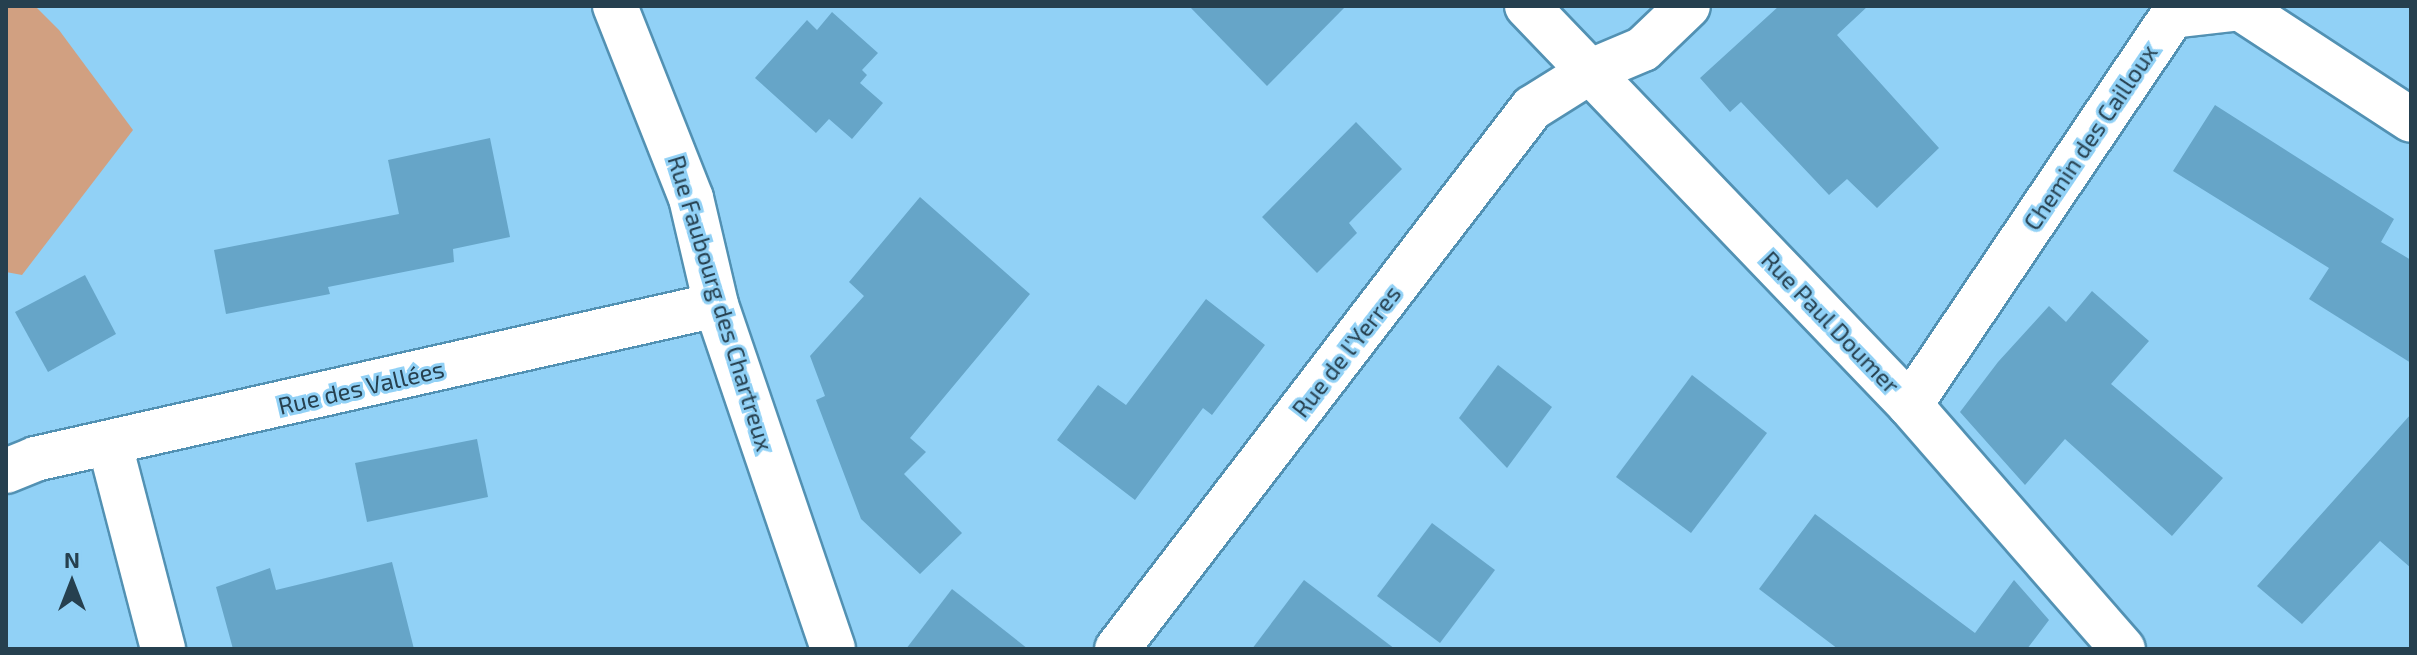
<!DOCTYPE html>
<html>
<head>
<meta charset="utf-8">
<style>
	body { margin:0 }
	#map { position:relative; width:2417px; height:655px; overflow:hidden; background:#91d1f6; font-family:"Exo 2",sans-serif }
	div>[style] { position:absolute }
	.green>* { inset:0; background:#d1a081 }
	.building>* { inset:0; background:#66a5c8 }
	.roads { filter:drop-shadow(2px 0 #5291b3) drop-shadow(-2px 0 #5291b3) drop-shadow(0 2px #5291b3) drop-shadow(0 -2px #5291b3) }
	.street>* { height:44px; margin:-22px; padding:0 22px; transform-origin:22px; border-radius:22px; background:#fff }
	.secondary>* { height:44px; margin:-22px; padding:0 22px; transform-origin:22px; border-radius:22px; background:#fff }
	span { translate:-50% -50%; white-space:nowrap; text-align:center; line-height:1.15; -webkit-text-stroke:6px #91d1f6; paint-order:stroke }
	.street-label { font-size:24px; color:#26404f }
	.frame { position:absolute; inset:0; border:8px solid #26404f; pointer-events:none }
	.north { position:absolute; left:32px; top:543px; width:80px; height:80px; -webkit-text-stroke:6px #91d1f6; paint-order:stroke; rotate:0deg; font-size:22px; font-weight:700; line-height:32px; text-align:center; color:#26404f }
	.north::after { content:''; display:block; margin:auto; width:28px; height:36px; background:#26404f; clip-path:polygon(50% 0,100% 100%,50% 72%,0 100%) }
</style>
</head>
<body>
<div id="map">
	<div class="green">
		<i style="clip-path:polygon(6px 6px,35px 6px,59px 30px,133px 130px,22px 275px,6px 272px)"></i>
	</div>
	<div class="building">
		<i style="clip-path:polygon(1189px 6px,1346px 6px,1267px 86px)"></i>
		<i style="clip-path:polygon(1779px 6px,1868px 6px,1837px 35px,1939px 148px,1877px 208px,1847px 179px,1829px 195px,1741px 102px,1730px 112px,1700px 78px)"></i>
		<i style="clip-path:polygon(832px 12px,878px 53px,862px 70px,867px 75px,860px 83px,883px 103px,852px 139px,829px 119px,816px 133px,755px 78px,807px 20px,817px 30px)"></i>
		<i style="clip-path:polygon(2215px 105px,2394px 219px,2381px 242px,2411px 260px,2411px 363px,2309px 299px,2329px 268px,2173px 171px)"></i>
		<i style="clip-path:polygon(1356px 122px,1402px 169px,1349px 223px,1357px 233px,1317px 273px,1262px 217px)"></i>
		<i style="clip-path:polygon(490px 138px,510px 237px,453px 249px,454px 262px,328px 287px,330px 294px,226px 314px,214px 250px,399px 214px,388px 160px)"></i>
		<i style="clip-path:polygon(920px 197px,1030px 294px,910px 438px,926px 452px,904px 474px,962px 533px,920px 574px,861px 519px,816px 400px,825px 396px,810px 356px,864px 296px,849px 282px)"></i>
		<i style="clip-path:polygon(85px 275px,116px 334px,48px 372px,15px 312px)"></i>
		<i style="clip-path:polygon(2092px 291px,2149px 341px,2111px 384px,2223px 478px,2172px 536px,2065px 439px,2025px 485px,1960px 412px,1998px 362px,2049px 306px,2066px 322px)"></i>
		<i style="clip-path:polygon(1206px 299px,1265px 345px,1212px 415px,1203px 408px,1135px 500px,1057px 440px,1098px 385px,1126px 405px)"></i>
		<i style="clip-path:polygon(1498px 365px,1552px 407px,1507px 468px,1459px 418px)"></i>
		<i style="clip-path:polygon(1692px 375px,1767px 433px,1691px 533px,1616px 477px)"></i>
		<i style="clip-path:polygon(2411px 414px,2411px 568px,2380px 541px,2302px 624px,2257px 586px)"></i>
		<i style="clip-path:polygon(477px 439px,488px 497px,367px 522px,355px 463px)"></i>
		<i style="clip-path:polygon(1815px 514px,1975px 633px,2014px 580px,2049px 620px,2027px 649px,1838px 649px,1759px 589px)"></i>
		<i style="clip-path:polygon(1432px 523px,1495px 570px,1440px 643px,1377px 596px)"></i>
		<i style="clip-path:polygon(392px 562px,414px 649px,233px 649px,216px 587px,270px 568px,276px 590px)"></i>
		<i style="clip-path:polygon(1304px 580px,1395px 649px,1252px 649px)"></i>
		<i style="clip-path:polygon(952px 589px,1028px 649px,906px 649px)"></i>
	</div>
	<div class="roads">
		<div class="street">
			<i style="left:615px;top:6px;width:206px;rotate:68.4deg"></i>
			<i style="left:691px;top:198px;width:110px;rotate:76.8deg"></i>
			<i style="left:716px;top:305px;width:363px;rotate:71.2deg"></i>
			<i style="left:1910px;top:405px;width:469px;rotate:-56deg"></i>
			<i style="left:2172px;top:16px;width:68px;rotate:-6.7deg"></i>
			<i style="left:2240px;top:8px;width:204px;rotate:33.2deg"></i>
			<i style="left:110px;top:445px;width:211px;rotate:75.4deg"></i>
			<i style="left:6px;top:471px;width:31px;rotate:-22deg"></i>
			<i style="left:35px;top:459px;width:698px;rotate:-12.74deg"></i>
			<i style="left:1117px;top:649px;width:682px;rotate:-52.51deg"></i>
			<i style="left:1532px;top:108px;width:70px;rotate:-32.1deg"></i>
			<i style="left:1591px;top:71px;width:56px;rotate:-22.9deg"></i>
			<i style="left:1643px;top:49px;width:62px;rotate:-43.7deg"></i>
		</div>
		<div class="secondary">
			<i style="left:1527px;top:6px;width:553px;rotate:46.17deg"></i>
			<i style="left:1910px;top:405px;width:324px;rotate:48.9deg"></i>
		</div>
	</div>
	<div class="street-label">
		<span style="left:2090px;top:137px;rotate:-56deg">Chemin des Cailloux</span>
		<span style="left:721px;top:303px;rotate:73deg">Rue Faubourg des Chartreux</span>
		<span style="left:1831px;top:322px;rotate:46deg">Rue Paul Doumer</span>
		<span style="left:1346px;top:351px;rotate:-52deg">Rue de l'Yerres</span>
		<span style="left:361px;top:387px;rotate:-13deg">Rue des Vallées</span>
	</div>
	<div class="frame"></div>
	<div class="north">N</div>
</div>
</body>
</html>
